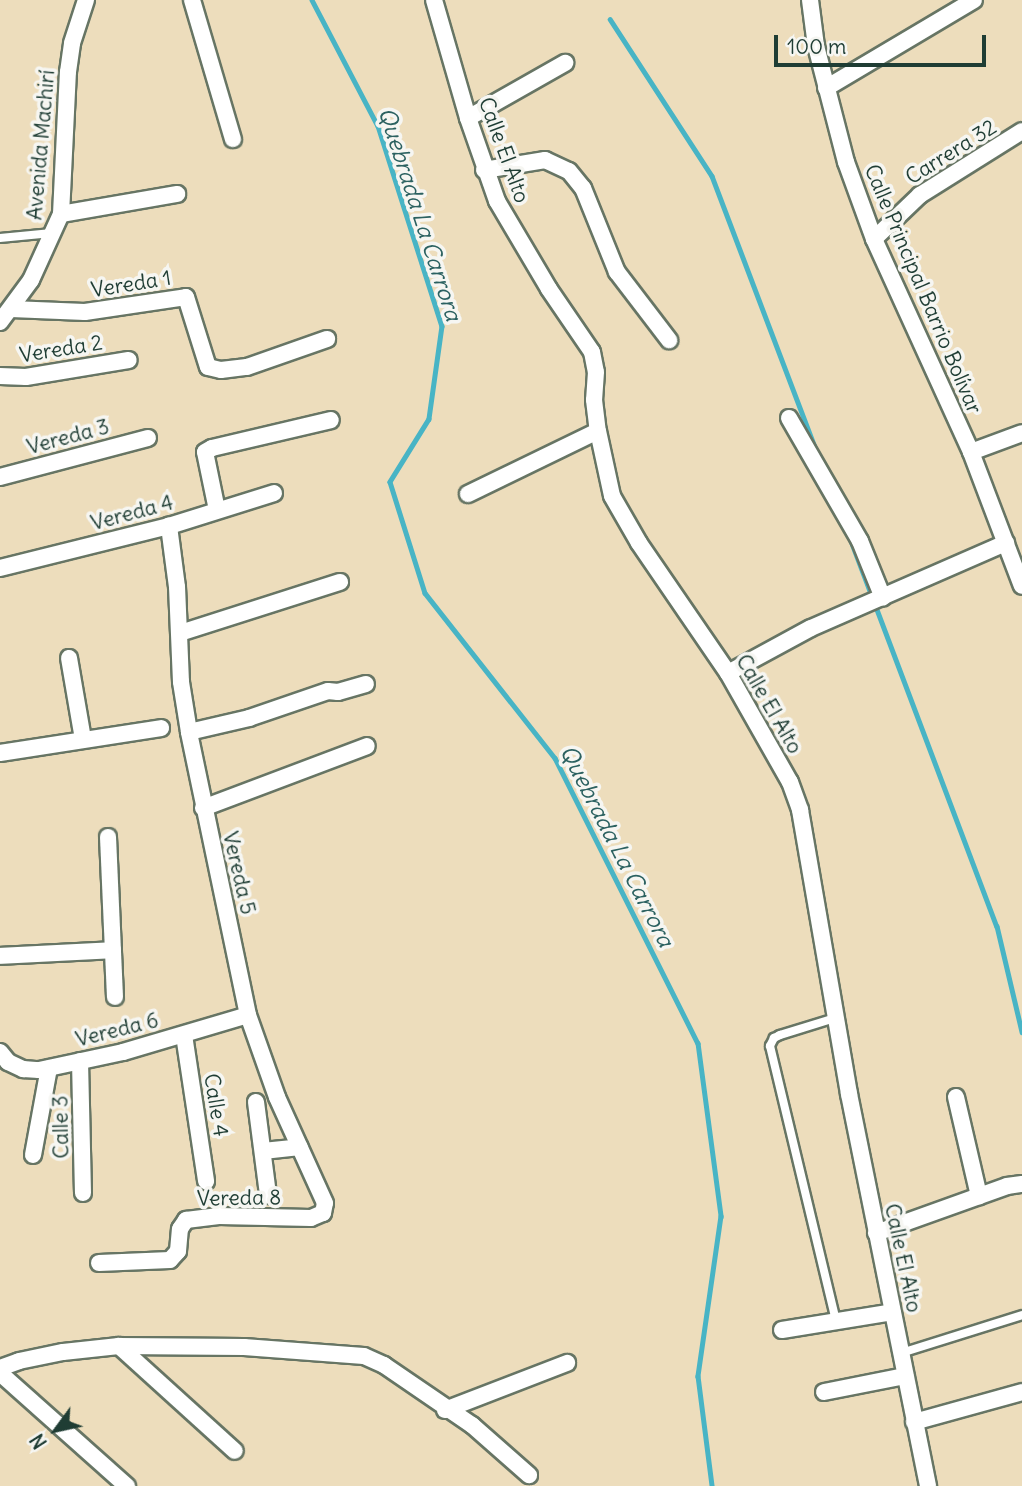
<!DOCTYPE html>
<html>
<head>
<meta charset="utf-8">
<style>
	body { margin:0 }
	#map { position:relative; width:1022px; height:1486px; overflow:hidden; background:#edddbc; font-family:Delius,sans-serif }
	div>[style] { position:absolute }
	.stream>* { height:4.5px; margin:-2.25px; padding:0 2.25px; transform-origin:2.25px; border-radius:2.25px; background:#48b4c5 }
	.roads { filter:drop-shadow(2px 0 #677564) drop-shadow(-2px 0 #677564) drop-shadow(0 2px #677564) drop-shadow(0 -2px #677564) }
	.lane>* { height:8px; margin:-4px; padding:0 4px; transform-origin:4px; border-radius:4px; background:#fff }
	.street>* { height:16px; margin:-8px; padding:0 8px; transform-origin:8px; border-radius:8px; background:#fff }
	span { translate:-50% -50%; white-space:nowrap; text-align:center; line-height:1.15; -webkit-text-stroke:7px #f6f6f2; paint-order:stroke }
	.street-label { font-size:21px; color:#1f3d34 }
	.water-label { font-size:23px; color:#2b6160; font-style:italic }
	.north { position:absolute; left:21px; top:1395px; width:70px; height:70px; -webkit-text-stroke:5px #f6f6f2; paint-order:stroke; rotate:237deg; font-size:19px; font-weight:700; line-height:28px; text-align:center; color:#1f3d34 }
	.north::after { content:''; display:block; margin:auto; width:24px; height:32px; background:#1f3d34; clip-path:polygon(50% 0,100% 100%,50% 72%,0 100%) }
	.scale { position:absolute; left:774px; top:35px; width:212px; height:32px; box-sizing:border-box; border:4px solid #1f3d34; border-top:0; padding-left:9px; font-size:21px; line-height:24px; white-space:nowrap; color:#1f3d34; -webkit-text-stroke:5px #f6f6f2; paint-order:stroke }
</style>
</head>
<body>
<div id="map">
	<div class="stream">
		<i style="left:312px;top:0;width:142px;rotate:62.4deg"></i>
		<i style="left:378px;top:126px;width:210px;rotate:72.3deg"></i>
		<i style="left:442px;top:326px;width:94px;rotate:98deg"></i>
		<i style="left:429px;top:419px;width:74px;rotate:121.8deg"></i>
		<i style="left:390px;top:482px;width:116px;rotate:72.5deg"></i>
		<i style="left:425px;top:593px;width:210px;rotate:51.8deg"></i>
		<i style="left:555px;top:758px;width:319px;rotate:63.4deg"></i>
		<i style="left:698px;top:1043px;width:175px;rotate:82.4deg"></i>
		<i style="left:721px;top:1216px;width:162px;rotate:98.2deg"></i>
		<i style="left:698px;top:1376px;width:111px;rotate:82.7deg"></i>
		<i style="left:610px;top:19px;width:187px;rotate:57deg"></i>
		<i style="left:712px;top:176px;width:298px;rotate:69.2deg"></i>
		<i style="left:850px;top:538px;width:415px;rotate:69.3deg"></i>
		<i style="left:997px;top:926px;width:109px;rotate:76.7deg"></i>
	</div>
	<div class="roads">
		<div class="lane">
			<i style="left:0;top:238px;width:52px;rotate:-5.5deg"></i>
			<i style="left:835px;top:1018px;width:58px;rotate:162.8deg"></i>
			<i style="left:780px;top:1035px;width:7px;rotate:153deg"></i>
			<i style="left:774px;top:1038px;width:9px;rotate:117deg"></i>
			<i style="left:770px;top:1046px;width:283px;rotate:76.5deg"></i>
			<i style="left:901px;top:1353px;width:127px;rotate:-17.4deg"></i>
		</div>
		<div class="street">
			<i style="left:192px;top:0;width:145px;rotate:73.6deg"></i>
			<i style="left:434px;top:0;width:123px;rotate:73.9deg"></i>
			<i style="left:468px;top:118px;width:88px;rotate:70.7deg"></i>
			<i style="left:497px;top:201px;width:102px;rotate:59.4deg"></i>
			<i style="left:549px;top:289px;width:76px;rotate:55.7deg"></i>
			<i style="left:592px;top:352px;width:20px;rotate:79deg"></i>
			<i style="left:596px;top:372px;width:28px;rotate:94deg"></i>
			<i style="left:594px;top:400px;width:31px;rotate:83deg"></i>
			<i style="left:598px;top:431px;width:66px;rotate:77.8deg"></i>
			<i style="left:612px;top:496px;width:54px;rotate:60.1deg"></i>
			<i style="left:639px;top:543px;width:158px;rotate:55.6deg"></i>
			<i style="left:728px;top:673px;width:125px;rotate:60.4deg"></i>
			<i style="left:790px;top:782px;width:30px;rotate:70deg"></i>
			<i style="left:800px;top:810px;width:288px;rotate:80.2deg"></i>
			<i style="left:849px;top:1094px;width:400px;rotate:78.6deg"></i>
			<i style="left:810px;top:0;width:46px;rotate:82.6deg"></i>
			<i style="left:816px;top:46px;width:120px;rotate:75.5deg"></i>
			<i style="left:846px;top:162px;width:82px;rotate:70deg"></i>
			<i style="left:874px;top:239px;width:234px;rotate:65.5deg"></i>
			<i style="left:971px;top:452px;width:143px;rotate:69.2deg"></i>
			<i style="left:826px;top:88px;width:172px;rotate:-30.7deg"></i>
			<i style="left:468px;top:118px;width:112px;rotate:-29.6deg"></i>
			<i style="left:484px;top:170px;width:62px;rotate:-9.3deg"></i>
			<i style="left:545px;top:160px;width:26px;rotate:25deg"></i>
			<i style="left:569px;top:171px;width:22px;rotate:51deg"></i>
			<i style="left:583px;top:188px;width:91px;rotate:68deg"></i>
			<i style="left:617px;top:272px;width:86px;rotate:52.6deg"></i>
			<i style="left:61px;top:214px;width:118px;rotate:-9.8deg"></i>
			<i style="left:874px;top:239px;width:64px;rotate:-43.7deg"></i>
			<i style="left:920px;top:195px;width:120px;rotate:-32.1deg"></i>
			<i style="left:11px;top:309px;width:74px;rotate:2.3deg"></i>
			<i style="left:85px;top:312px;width:102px;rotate:-8.4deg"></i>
			<i style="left:186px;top:297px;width:73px;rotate:72.6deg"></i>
			<i style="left:208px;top:367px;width:13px;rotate:13deg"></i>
			<i style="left:221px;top:370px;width:26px;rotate:-7deg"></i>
			<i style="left:247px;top:367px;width:85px;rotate:-19.3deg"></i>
			<i style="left:0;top:322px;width:52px;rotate:-53.6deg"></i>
			<i style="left:31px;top:280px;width:72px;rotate:-65.6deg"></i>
			<i style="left:61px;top:214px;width:142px;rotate:-87.2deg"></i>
			<i style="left:68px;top:72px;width:29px;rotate:-82deg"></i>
			<i style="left:72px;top:43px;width:45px;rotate:-72deg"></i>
			<i style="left:0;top:376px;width:26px;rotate:2deg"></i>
			<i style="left:26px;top:377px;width:104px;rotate:-9.4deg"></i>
			<i style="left:789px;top:418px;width:142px;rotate:60deg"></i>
			<i style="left:860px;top:541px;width:61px;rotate:68deg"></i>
			<i style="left:971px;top:452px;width:54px;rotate:-20.4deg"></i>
			<i style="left:0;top:477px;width:153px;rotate:-14.8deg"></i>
			<i style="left:468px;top:494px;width:144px;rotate:-25.9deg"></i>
			<i style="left:217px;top:510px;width:59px;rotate:-101.7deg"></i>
			<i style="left:205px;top:452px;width:8px;rotate:-30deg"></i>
			<i style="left:212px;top:448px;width:122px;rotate:-13.2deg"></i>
			<i style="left:0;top:568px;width:174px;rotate:-14deg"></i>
			<i style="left:169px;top:526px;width:110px;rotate:-17.4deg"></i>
			<i style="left:180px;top:633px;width:168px;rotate:-17.7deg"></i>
			<i style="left:69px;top:658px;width:82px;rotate:80.2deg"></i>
			<i style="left:728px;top:673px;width:94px;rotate:-28.5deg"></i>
			<i style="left:811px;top:628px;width:213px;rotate:-23.6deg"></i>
			<i style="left:189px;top:732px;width:62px;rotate:-13.1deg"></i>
			<i style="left:249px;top:718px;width:83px;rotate:-18.9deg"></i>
			<i style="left:328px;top:691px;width:10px;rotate:6deg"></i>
			<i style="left:338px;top:692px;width:29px;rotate:-16deg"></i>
			<i style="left:0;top:753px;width:163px;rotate:-8.8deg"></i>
			<i style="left:203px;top:808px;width:175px;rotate:-20.7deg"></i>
			<i style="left:108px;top:837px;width:160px;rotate:87.5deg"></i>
			<i style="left:0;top:956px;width:113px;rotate:-3deg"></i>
			<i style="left:184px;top:1035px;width:148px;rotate:81.4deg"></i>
			<i style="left:0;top:1052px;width:13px;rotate:51deg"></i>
			<i style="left:8px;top:1062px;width:17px;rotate:25deg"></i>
			<i style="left:23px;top:1069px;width:16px;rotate:4deg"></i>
			<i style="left:39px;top:1070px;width:86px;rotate:-12.1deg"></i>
			<i style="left:123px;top:1052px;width:130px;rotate:-16.5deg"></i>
			<i style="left:80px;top:1061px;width:132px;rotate:88.7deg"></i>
			<i style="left:956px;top:1097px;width:102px;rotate:76.9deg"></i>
			<i style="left:256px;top:1102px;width:94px;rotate:82.6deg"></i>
			<i style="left:263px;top:1151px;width:37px;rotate:-6deg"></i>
			<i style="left:33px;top:1155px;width:88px;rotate:-79.6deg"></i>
			<i style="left:876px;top:1233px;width:139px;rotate:-19.7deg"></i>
			<i style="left:1007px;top:1186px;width:15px;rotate:-8deg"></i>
			<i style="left:99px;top:1263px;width:71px;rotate:-2.4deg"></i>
			<i style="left:170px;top:1260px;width:12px;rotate:-48deg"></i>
			<i style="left:178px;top:1251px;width:22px;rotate:-85deg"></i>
			<i style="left:180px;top:1229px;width:11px;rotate:-56deg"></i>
			<i style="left:186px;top:1220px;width:33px;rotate:-7deg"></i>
			<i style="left:219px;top:1216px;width:92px;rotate:1.2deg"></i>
			<i style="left:311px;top:1218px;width:13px;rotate:-23deg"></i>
			<i style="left:323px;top:1213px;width:10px;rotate:-79deg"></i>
			<i style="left:325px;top:1203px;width:116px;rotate:-114.4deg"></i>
			<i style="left:277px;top:1097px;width:87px;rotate:-109.5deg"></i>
			<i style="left:248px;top:1015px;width:289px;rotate:-101.8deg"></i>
			<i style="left:189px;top:732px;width:51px;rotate:-99.1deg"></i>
			<i style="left:181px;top:682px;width:95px;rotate:-92.4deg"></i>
			<i style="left:177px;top:587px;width:62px;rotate:-97.5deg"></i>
			<i style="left:782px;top:1330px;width:112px;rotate:-9.2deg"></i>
			<i style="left:119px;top:1346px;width:156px;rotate:42.2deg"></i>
			<i style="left:0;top:1368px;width:20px;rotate:-20deg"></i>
			<i style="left:19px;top:1361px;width:45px;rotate:-11.6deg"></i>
			<i style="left:63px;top:1352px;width:56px;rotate:-6.1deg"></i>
			<i style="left:119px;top:1346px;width:125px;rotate:0.5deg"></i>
			<i style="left:244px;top:1347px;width:120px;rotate:4.3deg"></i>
			<i style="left:364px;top:1356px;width:22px;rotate:24deg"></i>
			<i style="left:384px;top:1365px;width:107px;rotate:34.3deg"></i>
			<i style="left:472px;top:1425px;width:76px;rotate:41.3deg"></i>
			<i style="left:0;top:1373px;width:170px;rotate:41.7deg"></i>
			<i style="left:824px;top:1392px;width:83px;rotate:-11.2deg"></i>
			<i style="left:445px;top:1410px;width:131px;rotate:-21.1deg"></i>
			<i style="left:914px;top:1422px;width:112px;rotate:-15.5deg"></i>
		</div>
	</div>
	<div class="street-label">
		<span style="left:41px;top:145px;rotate:-85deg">Avenida Machirí</span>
		<span style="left:504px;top:150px;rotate:70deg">Calle El Alto</span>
		<span style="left:951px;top:152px;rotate:-32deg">Carrera 32</span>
		<span style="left:131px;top:284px;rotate:-9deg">Vereda 1</span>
		<span style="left:923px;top:289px;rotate:67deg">Calle Principal Barrio Bolívar</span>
		<span style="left:61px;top:349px;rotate:-9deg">Vereda 2</span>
		<span style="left:68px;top:437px;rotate:-15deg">Vereda 3</span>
		<span style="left:132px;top:513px;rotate:-15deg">Vereda 4</span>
		<span style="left:769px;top:704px;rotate:60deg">Calle El Alto</span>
		<span style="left:239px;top:873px;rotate:77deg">Vereda 5</span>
		<span style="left:117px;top:1030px;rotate:-14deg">Vereda 6</span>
		<span style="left:216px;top:1105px;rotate:81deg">Calle 4</span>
		<span style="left:61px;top:1127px;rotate:-91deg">Calle 3</span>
		<span style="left:239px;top:1198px;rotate:-1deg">Vereda 8</span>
		<span style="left:903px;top:1258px;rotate:78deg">Calle El Alto</span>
	</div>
	<div class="water-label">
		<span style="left:420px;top:214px;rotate:72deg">Quebrada La Carrora</span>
		<span style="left:617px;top:846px;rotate:63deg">Quebrada La Carrora</span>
	</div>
	<div class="north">N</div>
	<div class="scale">100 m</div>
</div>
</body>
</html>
